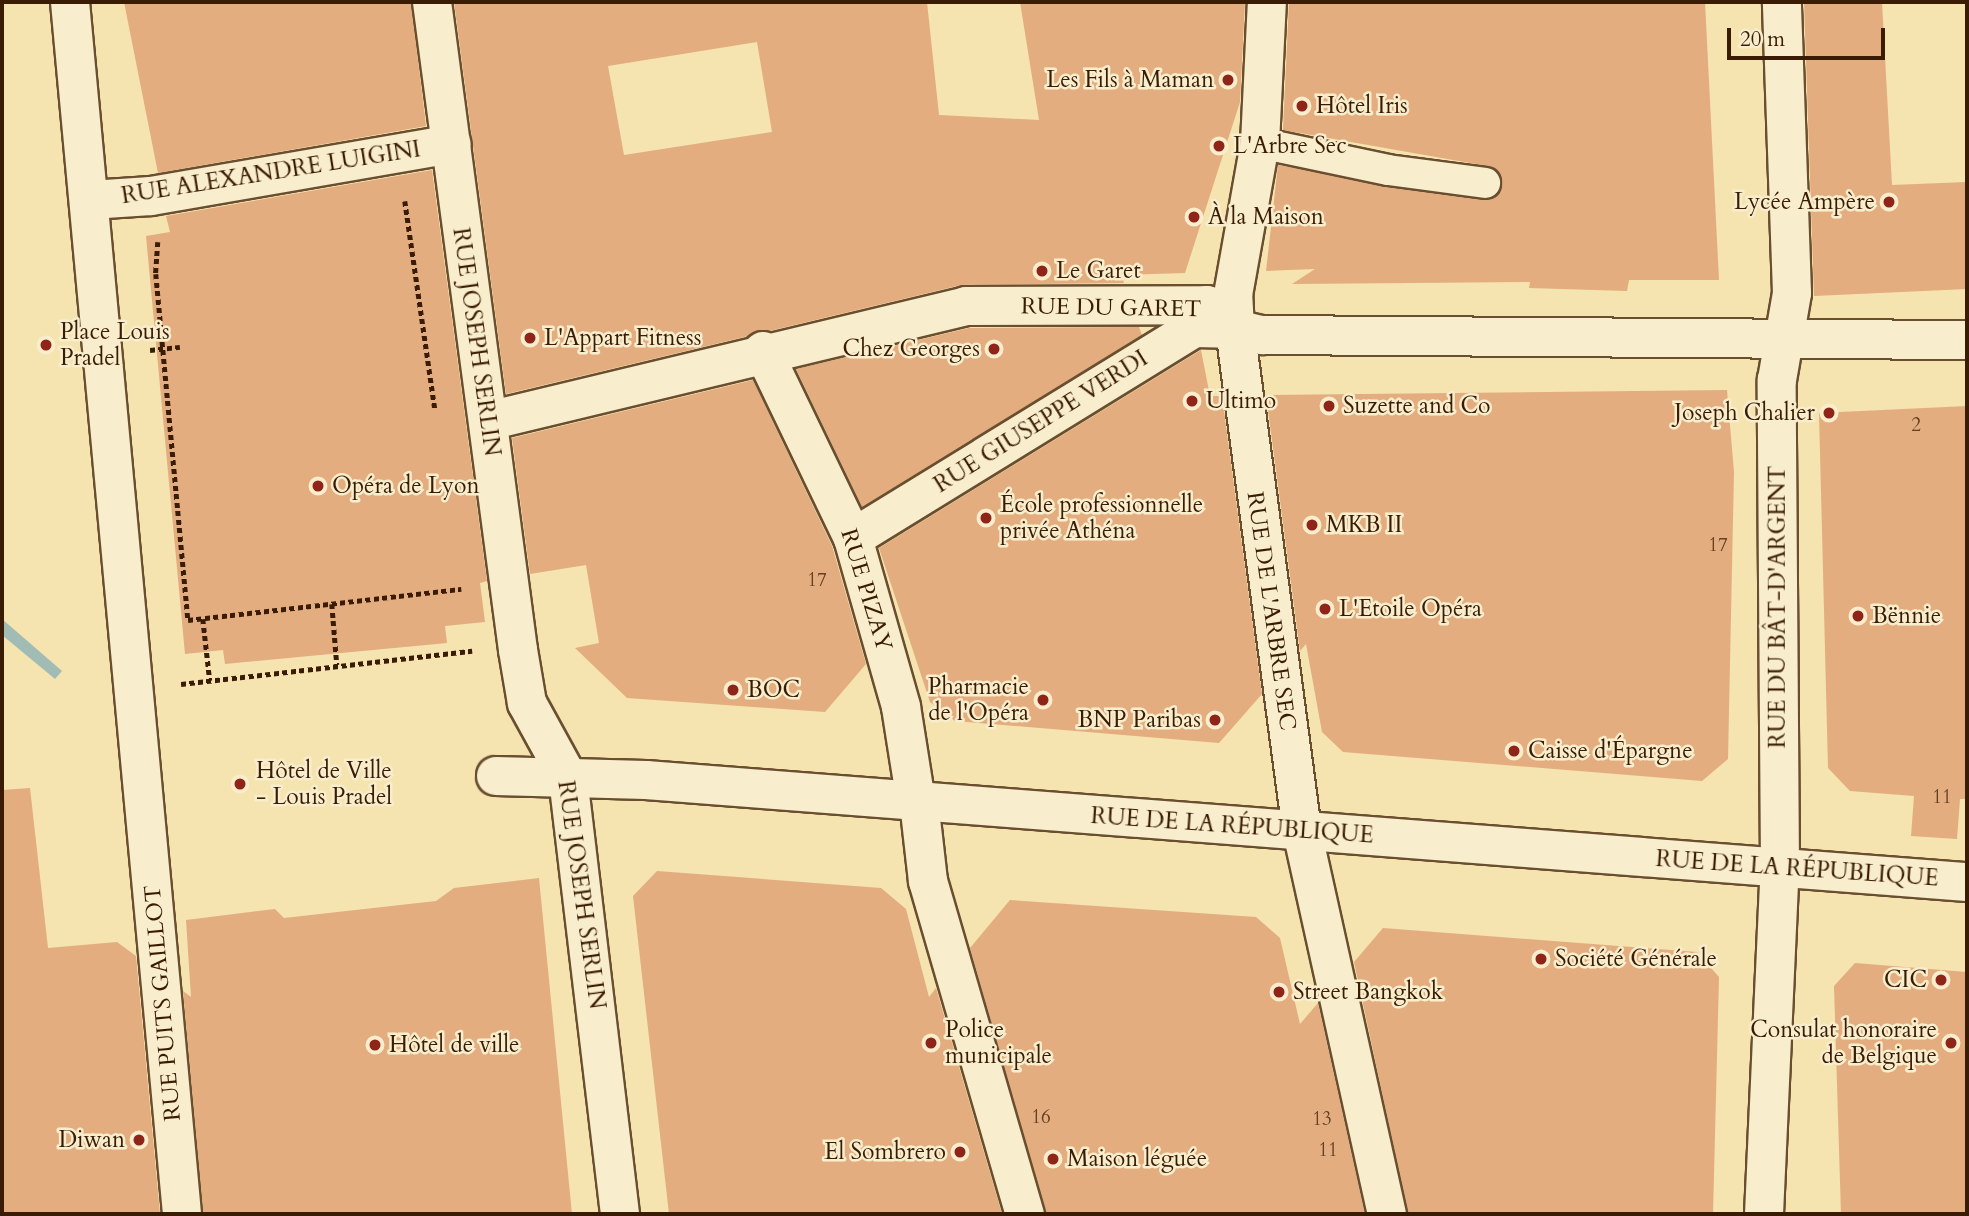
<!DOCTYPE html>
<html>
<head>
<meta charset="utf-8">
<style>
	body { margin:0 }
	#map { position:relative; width:1969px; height:1216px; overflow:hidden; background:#f5e3b0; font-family:Cardo,serif }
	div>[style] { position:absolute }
	.water>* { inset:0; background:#a0bcb5 }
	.building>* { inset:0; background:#e3ad7f }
	.path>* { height:4.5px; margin-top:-2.25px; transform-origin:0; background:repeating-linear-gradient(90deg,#3a1c04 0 5px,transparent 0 8.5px) }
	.roads { filter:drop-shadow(2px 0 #694e2f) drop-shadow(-2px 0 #694e2f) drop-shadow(0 2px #694e2f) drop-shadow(0 -2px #694e2f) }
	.service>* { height:30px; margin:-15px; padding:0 15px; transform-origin:15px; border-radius:15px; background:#f8edcc }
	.pedestrian>* { height:38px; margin:-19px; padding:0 19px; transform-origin:19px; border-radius:19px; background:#f8edcc }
	.minor>* { height:38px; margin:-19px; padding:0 19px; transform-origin:19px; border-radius:19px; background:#f8edcc }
	.dots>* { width:19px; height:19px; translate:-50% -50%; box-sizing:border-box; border:4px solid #f8edcc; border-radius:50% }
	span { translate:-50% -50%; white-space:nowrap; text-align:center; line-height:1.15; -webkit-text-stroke:5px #f8edcc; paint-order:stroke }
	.number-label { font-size:19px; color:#644023 }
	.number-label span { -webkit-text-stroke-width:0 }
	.poi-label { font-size:23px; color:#3a1c04 }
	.right { translate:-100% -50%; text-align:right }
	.left { translate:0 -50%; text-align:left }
	.street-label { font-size:23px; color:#3a1c04 }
	.frame { position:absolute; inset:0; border:4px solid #3a1c04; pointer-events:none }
	.scale { position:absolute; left:1727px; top:28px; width:158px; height:32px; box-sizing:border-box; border:4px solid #3a1c04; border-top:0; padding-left:9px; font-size:21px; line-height:24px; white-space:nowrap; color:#3a1c04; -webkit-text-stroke:5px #f8edcc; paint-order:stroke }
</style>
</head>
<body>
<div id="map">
	<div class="water">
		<i style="clip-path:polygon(2px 619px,62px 671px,55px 679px,2px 635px)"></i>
	</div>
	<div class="building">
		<i style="clip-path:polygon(124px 2px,411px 2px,426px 126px,158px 173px)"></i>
		<i style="clip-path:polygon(evenodd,454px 2px,927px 2px,939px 115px,1039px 120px,1020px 2px,1245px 2px,1240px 102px,1185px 273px,1121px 275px,1124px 283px,961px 285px,506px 394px,454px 2px,757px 42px,772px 132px,624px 155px,608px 66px,757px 42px)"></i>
		<i style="clip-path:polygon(1289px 2px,1705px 2px,1719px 280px,1629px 280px,1627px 291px,1529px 288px,1530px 282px,1292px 284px,1315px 269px,1266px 271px,1278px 165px,1483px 200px,1498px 194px,1502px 185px,1496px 170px,1487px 166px,1283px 130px)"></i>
		<i style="clip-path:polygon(1804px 2px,1882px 2px,1892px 185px,1967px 182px,1967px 289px,1814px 296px)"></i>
		<i style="clip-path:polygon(432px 170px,487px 581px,480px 583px,485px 622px,445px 626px,447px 643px,225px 664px,223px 650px,185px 654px,146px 236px,170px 232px,166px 216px)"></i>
		<i style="clip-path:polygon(1139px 327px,1142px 335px,862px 507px,796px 369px,969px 328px)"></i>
		<i style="clip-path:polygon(1201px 350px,1210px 396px,1222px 396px,1262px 694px,1219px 743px,955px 721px,930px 702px,879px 548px)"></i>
		<i style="clip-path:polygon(753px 380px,832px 546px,866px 664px,825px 712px,627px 698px,575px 648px,599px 643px,586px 565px,530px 574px,512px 438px)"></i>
		<i style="clip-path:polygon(1727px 390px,1734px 472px,1728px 759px,1702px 781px,1343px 752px,1322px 732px,1306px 644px,1300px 651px,1266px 395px)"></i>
		<i style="clip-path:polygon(1967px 406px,1967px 799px,1960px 799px,1957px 839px,1911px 836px,1914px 796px,1850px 791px,1828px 768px,1819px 413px)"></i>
		<i style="clip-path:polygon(30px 788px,48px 948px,117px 942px,136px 956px,160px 1214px,2px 1214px,2px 790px)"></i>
		<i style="clip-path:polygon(657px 871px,881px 888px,906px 909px,929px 997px,936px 988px,1002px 1214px,669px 1214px,633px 896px)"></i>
		<i style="clip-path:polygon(539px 878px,572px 1214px,203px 1214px,183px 991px,191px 997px,186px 920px,275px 909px,284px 918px,436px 901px,454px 888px)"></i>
		<i style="clip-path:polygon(1010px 900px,1256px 917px,1280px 938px,1300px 1024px,1318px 1003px,1365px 1214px,1046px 1214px,970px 948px)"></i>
		<i style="clip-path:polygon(1383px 928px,1697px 952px,1719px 977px,1713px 1214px,1408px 1214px,1354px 962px)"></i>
		<i style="clip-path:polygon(1855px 963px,1967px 972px,1967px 1214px,1841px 1214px,1834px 986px)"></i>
	</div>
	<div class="path">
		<i style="left:405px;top:201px;width:211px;rotate:81.8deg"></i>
		<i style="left:158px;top:242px;width:32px;rotate:94deg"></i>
		<i style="left:156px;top:274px;width:347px;rotate:84.7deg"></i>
		<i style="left:188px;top:620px;width:275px;rotate:-6.5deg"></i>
		<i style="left:150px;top:350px;width:30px;rotate:-6deg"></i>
		<i style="left:332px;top:604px;width:61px;rotate:85.3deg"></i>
		<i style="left:203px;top:619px;width:62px;rotate:83.6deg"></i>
		<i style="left:181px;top:684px;width:293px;rotate:-6.5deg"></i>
	</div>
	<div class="roads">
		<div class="service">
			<i style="left:1260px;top:143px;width:131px;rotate:11.9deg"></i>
			<i style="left:1388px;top:170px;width:98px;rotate:7.6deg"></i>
		</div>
		<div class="pedestrian">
			<i style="left:70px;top:2px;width:1217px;rotate:84.72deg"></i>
			<i style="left:90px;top:200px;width:61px;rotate:-3.8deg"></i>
			<i style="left:151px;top:196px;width:305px;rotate:-9.8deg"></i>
			<i style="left:1235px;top:329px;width:506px;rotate:82.4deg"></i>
			<i style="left:1302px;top:831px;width:392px;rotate:77.5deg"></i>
			<i style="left:853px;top:538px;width:176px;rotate:74.1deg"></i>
			<i style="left:901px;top:707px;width:96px;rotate:81deg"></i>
			<i style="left:496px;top:776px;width:150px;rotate:1.5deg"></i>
			<i style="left:646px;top:780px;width:1325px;rotate:4.42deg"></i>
			<i style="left:568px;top:778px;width:439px;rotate:83.2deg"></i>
			<i style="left:919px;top:802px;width:80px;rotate:83.5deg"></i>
			<i style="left:928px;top:881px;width:347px;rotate:73.8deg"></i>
		</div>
		<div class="minor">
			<i style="left:432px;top:2px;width:654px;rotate:82.44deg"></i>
			<i style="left:518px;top:650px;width:54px;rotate:80.4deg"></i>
			<i style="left:527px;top:703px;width:85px;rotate:61.3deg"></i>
			<i style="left:763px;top:351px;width:208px;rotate:64.3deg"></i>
			<i style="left:853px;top:538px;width:400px;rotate:-31.6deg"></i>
			<i style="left:1194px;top:328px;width:41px;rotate:1.4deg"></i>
			<i style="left:1235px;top:329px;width:34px;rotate:-93deg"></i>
			<i style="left:1233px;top:295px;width:154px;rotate:-79.9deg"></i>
			<i style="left:1260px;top:143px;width:141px;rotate:-87.2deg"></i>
			<i style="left:488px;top:421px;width:492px;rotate:-13.5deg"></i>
			<i style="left:966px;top:306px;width:241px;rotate:-0.2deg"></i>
			<i style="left:1207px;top:305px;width:37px;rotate:41deg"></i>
			<i style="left:1235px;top:329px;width:28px;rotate:13deg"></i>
			<i style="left:1262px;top:335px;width:705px;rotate:0.41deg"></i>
			<i style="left:1764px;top:1214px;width:346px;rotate:-87.4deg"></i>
			<i style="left:1780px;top:868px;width:488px;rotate:-90.4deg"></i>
			<i style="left:1777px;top:380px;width:88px;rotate:-80.2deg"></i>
			<i style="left:1792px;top:293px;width:291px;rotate:-92deg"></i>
		</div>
	</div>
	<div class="dots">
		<i style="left:1228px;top:80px;background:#8f2418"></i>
		<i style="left:1302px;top:106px;background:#8f2418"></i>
		<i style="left:1219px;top:146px;background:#8f2418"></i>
		<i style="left:1889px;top:202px;background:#8f2418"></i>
		<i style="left:1194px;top:217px;background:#8f2418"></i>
		<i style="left:1042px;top:271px;background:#8f2418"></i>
		<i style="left:530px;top:338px;background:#8f2418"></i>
		<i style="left:46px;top:345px;background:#8f2418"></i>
		<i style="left:994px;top:349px;background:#8f2418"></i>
		<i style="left:1192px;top:401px;background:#8f2418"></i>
		<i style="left:1329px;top:406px;background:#8f2418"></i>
		<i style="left:1829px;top:413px;background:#8f2418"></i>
		<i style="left:318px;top:486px;background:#8f2418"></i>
		<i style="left:986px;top:518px;background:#8f2418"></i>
		<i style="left:1312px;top:525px;background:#8f2418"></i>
		<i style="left:1325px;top:609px;background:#8f2418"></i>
		<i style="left:1858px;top:616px;background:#8f2418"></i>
		<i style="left:733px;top:690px;background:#8f2418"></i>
		<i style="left:1043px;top:700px;background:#8f2418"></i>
		<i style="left:1215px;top:720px;background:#8f2418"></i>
		<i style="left:1514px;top:751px;background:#8f2418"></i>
		<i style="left:240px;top:784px;background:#8f2418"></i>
		<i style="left:1541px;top:959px;background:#8f2418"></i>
		<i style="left:1941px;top:980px;background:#8f2418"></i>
		<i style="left:1279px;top:992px;background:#8f2418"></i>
		<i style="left:931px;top:1043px;background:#8f2418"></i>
		<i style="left:1951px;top:1043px;background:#8f2418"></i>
		<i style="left:375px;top:1045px;background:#8f2418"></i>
		<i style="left:139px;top:1140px;background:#8f2418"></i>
		<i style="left:960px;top:1152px;background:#8f2418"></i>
		<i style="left:1053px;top:1159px;background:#8f2418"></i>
	</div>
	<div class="number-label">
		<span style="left:1916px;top:426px">2</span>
		<span style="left:1718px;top:546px">17</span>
		<span style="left:817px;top:581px">17</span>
		<span style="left:1942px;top:798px">11</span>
		<span style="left:1041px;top:1118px">16</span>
		<span style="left:1322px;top:1120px">13</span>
		<span style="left:1328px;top:1151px">11</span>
	</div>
	<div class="poi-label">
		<span class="right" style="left:1214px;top:80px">Les Fils à Maman</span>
		<span class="left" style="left:1316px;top:106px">Hôtel Iris</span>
		<span class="left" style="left:1233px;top:146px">L'Arbre Sec</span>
		<span class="right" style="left:1875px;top:202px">Lycée Ampère</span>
		<span class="left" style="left:1208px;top:217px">À la Maison</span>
		<span class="left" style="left:1056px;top:271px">Le Garet</span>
		<span class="left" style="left:60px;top:345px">Place Louis<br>Pradel</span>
		<span class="left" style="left:544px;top:338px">L'Appart Fitness</span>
		<span class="right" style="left:980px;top:349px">Chez Georges</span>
		<span class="left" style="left:1206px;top:401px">Ultimo</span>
		<span class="left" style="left:1343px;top:406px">Suzette and Co</span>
		<span class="right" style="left:1815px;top:413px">Joseph Chalier</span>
		<span class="left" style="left:332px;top:486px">Opéra de Lyon</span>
		<span class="left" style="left:1000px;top:518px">École professionnelle<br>privée Athéna</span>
		<span class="left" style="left:1326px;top:525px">MKB II</span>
		<span class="left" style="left:1339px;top:609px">L'Etoile Opéra</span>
		<span class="left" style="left:1872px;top:616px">Bënnie</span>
		<span class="right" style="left:1029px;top:700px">Pharmacie<br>de l'Opéra</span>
		<span class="left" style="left:747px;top:690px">BOC</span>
		<span class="right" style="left:1201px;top:720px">BNP Paribas</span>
		<span class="left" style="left:1528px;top:751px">Caisse d'Épargne</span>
		<span class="left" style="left:256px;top:784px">Hôtel de Ville<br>- Louis Pradel</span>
		<span class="left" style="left:1555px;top:959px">Société Générale</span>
		<span class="right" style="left:1927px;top:980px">CIC</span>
		<span class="left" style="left:1293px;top:992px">Street Bangkok</span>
		<span class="left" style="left:945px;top:1043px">Police<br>municipale</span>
		<span class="right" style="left:1937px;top:1043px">Consulat honoraire<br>de Belgique</span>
		<span class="left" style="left:389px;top:1045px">Hôtel de ville</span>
		<span class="right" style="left:125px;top:1140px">Diwan</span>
		<span class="right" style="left:946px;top:1152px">El Sombrero</span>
		<span class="left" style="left:1067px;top:1159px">Maison léguée</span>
	</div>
	<div class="street-label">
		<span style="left:271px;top:173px;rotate:-9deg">RUE ALEXANDRE LUIGINI</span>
		<span style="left:1111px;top:308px;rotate:1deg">RUE DU GARET</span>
		<span style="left:476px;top:342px;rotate:82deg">RUE JOSEPH SERLIN</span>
		<span style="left:1041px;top:422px;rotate:-32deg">RUE GIUSEPPE VERDI</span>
		<span style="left:866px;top:590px;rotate:73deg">RUE PIZAY</span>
		<span style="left:1778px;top:607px;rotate:-90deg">RUE DU BÂT-D'ARGENT</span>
		<span style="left:1271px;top:611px;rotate:82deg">RUE DE L'ARBRE SEC</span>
		<span style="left:1232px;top:826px;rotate:4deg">RUE DE LA RÉPUBLIQUE</span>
		<span style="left:1797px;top:869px;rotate:4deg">RUE DE LA RÉPUBLIQUE</span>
		<span style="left:581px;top:895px;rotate:82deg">RUE JOSEPH SERLIN</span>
		<span style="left:163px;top:1003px;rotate:-95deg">RUE PUITS GAILLOT</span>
	</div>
	<div class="frame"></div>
	<div class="scale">20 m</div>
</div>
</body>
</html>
